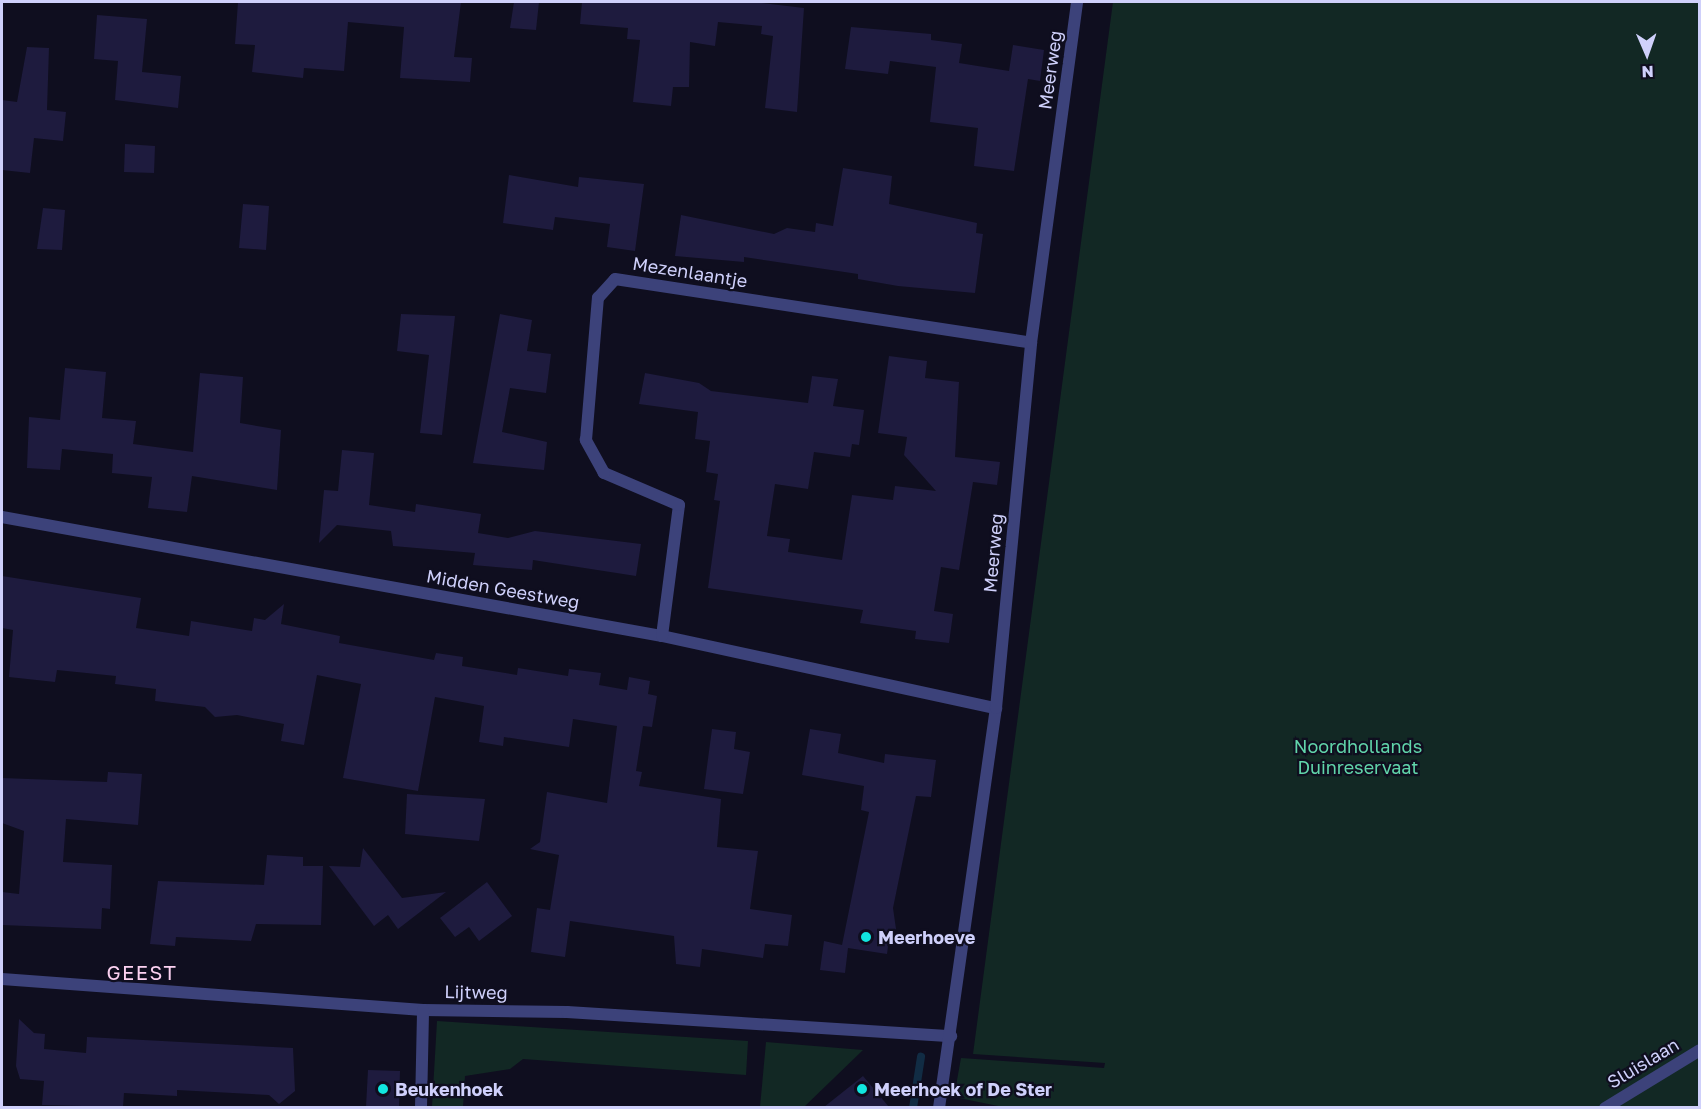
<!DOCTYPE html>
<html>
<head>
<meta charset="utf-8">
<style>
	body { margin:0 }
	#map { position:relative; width:1701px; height:1109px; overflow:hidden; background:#0f0e1f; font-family:"Golos Text",sans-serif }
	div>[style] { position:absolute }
	.green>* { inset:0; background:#122824 }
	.stream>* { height:8px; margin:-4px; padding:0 4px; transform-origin:4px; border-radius:4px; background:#112c44 }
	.building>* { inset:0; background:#1e1b3e }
	.minor>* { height:12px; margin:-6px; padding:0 6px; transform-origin:6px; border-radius:6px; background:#3c427a }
	.dots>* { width:16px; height:16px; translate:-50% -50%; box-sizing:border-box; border:3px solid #0f0e1f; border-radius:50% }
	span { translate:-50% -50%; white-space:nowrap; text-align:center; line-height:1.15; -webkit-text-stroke:4.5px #0f0e1f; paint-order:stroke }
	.street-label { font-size:18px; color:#cfd0fb }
	.park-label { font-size:18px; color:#61d5aa }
	.poi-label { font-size:18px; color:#cfd0fb; font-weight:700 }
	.left { translate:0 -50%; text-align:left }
	.neighbourhood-label { font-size:20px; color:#fcd1f1; letter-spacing:1.5px }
	.frame { position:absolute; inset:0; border:3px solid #cfd0fb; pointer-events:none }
	.north { position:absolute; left:1617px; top:24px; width:60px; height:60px; -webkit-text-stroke:4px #0f0e1f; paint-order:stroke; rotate:178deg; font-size:16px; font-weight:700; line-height:24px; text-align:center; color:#cfd0fb }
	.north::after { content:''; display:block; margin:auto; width:21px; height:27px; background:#cfd0fb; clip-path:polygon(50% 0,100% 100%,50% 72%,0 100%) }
</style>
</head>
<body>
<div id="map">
	<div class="green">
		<i style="clip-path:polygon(1113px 2px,1699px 2px,1699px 1107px,1008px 1108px,954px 1097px,961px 1058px,1104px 1068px,1105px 1063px,973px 1054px)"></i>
		<i style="clip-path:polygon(437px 1021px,748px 1041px,746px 1075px,523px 1059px,510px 1069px,465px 1076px,463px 1107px,432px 1107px)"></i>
		<i style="clip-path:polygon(766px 1042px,863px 1050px,804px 1107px,760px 1107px)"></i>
	</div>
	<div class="stream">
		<i style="left:913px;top:1108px;width:52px;rotate:-81.1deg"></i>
	</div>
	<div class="building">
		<i style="clip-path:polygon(238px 2px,461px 2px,454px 57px,472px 58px,470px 82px,400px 78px,404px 27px,348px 22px,344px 71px,304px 68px,303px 78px,252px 72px,255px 45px,235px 44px)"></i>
		<i style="clip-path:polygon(514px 2px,539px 2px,536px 30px,510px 28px)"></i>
		<i style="clip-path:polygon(582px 2px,753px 2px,804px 8px,797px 112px,765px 108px,773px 36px,761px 34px,762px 26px,718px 22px,715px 46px,690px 42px,689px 87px,673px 87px,671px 106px,633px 102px,640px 40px,627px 39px,628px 28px,580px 24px)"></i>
		<i style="clip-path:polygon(97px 15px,147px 19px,142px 72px,181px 76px,178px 108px,115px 100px,118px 61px,94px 59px)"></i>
		<i style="clip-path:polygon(851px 27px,931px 34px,931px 40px,962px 44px,959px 63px,1009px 71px,1013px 45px,1044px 50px,1040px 81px,1028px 79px,1014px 171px,974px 166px,978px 128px,930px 122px,936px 67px,890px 61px,888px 74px,845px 69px)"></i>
		<i style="clip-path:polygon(27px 47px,49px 48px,47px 110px,66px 112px,63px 141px,34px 138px,30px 173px,2px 170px,2px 100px,17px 102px)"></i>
		<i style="clip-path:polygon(125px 144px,155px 146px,154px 173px,124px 172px)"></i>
		<i style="clip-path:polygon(843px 168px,892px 176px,889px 204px,977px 223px,976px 233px,983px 234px,975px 293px,898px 286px,858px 279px,858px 274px,744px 257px,744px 262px,675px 256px,681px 215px,774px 234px,787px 228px,815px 232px,816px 223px,833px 226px)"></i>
		<i style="clip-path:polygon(509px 175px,578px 187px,579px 177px,644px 184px,635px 251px,607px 247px,610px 224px,555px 217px,553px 230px,503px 223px)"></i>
		<i style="clip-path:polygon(243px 204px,269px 206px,266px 250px,239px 248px)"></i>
		<i style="clip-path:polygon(43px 208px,65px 210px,62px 250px,37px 249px)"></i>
		<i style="clip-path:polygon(401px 314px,455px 316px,442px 435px,420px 433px,429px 355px,397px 351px)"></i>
		<i style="clip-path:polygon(500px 314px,532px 320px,527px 351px,551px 354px,546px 393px,510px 388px,502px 432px,547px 442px,544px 470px,473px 463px)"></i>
		<i style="clip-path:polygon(889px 356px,927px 361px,925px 378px,959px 382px,955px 457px,1000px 462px,997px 485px,973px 482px,959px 570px,941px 567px,934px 611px,953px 614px,949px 643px,915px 639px,916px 631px,860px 623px,863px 610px,708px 588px,720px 501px,714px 500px,718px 474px,706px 472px,710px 441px,695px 439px,698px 412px,639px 404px,645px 373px,699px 383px,711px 391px,808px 403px,812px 376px,838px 379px,833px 406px,864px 410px,859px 445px,852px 444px,850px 457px,814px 452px,808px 489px,775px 484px,767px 536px,790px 539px,788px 552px,842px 560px,852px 495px,893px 500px,895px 486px,936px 491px,904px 455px,907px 437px,878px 433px)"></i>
		<i style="clip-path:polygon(65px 368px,106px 372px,102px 418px,136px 421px,133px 444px,193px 452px,200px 373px,243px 377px,240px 423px,281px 430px,277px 490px,192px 476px,187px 512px,148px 508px,152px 477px,112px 473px,113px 454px,62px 449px,60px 470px,27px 468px,29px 417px,60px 420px)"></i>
		<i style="clip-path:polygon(342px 450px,374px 453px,369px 505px,415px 512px,416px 504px,481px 514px,478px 533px,508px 538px,535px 531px,641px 544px,636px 576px,533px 560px,532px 570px,473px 565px,475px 553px,393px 546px,391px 531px,337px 525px,319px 543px,324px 490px,338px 491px)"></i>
		<i style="clip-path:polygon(2px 576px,141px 598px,136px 628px,189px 636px,191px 621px,252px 631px,254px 618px,265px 620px,284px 604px,281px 624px,340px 636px,339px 643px,434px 660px,436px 653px,463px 657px,462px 666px,517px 675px,518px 668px,568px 676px,569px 669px,601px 673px,599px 685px,627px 690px,629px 677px,650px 681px,648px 694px,657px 696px,652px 727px,643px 726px,636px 771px,642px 772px,639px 786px,721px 799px,717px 847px,758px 851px,750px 909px,792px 915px,788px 946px,765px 944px,763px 958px,702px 949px,700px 967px,676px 964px,674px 936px,570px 921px,565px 957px,531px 952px,537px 908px,550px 910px,559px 855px,530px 849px,540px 842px,547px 792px,607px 803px,617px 726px,573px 719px,569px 747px,504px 737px,503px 746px,479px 742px,484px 706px,435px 697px,418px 791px,343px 778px,361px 684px,317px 675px,304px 745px,281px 741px,284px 724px,237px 715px,215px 717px,205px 707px,155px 701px,156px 689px,115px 684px,116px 676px,57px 670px,55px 682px,9px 677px,13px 630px,2px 628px)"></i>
		<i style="clip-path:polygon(712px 729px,736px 732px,734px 749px,750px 752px,743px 794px,704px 789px)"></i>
		<i style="clip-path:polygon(810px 729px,841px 734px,838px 753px,884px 763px,885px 754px,936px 760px,931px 797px,916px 796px,893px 908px,896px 929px,890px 932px,887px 954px,848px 948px,845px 973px,820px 970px,824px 941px,842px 945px,869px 812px,861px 810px,864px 786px,802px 775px)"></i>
		<i style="clip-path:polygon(108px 772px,142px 774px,138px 825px,66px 819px,63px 862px,112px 865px,110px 909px,102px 908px,101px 929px,2px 925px,2px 892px,19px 894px,24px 831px,2px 823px,2px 778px,107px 782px)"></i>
		<i style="clip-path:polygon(407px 794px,485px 799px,479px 841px,405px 834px)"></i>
		<i style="clip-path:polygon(363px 848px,402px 898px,446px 892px,398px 929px,388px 915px,374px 926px,329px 866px,360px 867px)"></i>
		<i style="clip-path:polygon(267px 855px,303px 857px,303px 866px,323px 866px,321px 925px,256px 924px,251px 941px,176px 937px,175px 946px,150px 944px,158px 881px,264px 885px)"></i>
		<i style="clip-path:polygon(487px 882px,512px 916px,479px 941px,469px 927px,455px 937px,440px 918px)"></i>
		<i style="clip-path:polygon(19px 1019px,34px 1033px,45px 1034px,44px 1049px,86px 1053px,87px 1037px,293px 1048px,295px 1091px,279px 1104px,269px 1095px,177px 1090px,177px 1096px,124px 1093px,123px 1107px,42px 1105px,44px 1081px,20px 1079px,16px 1066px)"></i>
		<i style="clip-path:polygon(368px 1070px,400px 1071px,399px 1107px,366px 1107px)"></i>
		<i style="clip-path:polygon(863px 1076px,889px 1107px,824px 1107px)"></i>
	</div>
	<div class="minor">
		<i style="left:2px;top:517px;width:671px;rotate:10.22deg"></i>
		<i style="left:662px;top:636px;width:342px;rotate:12.2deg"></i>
		<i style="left:662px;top:636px;width:132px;rotate:-82.6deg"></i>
		<i style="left:679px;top:505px;width:82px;rotate:-156.9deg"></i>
		<i style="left:604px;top:473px;width:38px;rotate:-119deg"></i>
		<i style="left:586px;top:440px;width:143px;rotate:-85.2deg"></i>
		<i style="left:598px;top:298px;width:25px;rotate:-48deg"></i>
		<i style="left:615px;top:279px;width:421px;rotate:8.7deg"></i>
		<i style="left:2px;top:979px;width:422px;rotate:4.2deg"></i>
		<i style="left:423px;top:1010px;width:144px;rotate:0.8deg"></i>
		<i style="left:567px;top:1012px;width:385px;rotate:3.6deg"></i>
		<i style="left:421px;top:1108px;width:98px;rotate:-88.8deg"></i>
		<i style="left:939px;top:1108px;width:404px;rotate:-81.9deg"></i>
		<i style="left:996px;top:708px;width:367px;rotate:-84.5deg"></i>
		<i style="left:1031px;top:343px;width:344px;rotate:-82.3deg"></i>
		<i style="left:1605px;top:1108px;width:111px;rotate:-31.4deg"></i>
	</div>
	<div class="dots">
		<i style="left:866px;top:937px;background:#11e6e0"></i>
		<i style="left:383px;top:1089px;background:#11e6e0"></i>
		<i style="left:862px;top:1089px;background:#11e6e0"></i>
	</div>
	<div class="street-label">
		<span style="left:1050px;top:70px;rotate:-82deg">Meerweg</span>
		<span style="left:690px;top:272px;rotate:9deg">Mezenlaantje</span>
		<span style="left:993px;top:553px;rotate:-85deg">Meerweg</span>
		<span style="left:503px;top:589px;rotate:10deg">Midden Geestweg</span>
		<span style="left:476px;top:992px;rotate:1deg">Lijtweg</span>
		<span style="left:1643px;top:1063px;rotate:-31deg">Sluislaan</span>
	</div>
	<div class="park-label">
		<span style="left:1358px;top:757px">Noordhollands<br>Duinreservaat</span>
	</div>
	<div class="poi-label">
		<span class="left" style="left:878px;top:937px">Meerhoeve</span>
		<span class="left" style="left:395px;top:1089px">Beukenhoek</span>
		<span class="left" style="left:874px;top:1089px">Meerhoek of De Ster</span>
	</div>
	<div class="neighbourhood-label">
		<span style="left:142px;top:972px">GEEST</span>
	</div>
	<div class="frame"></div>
	<div class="north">N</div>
</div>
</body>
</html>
